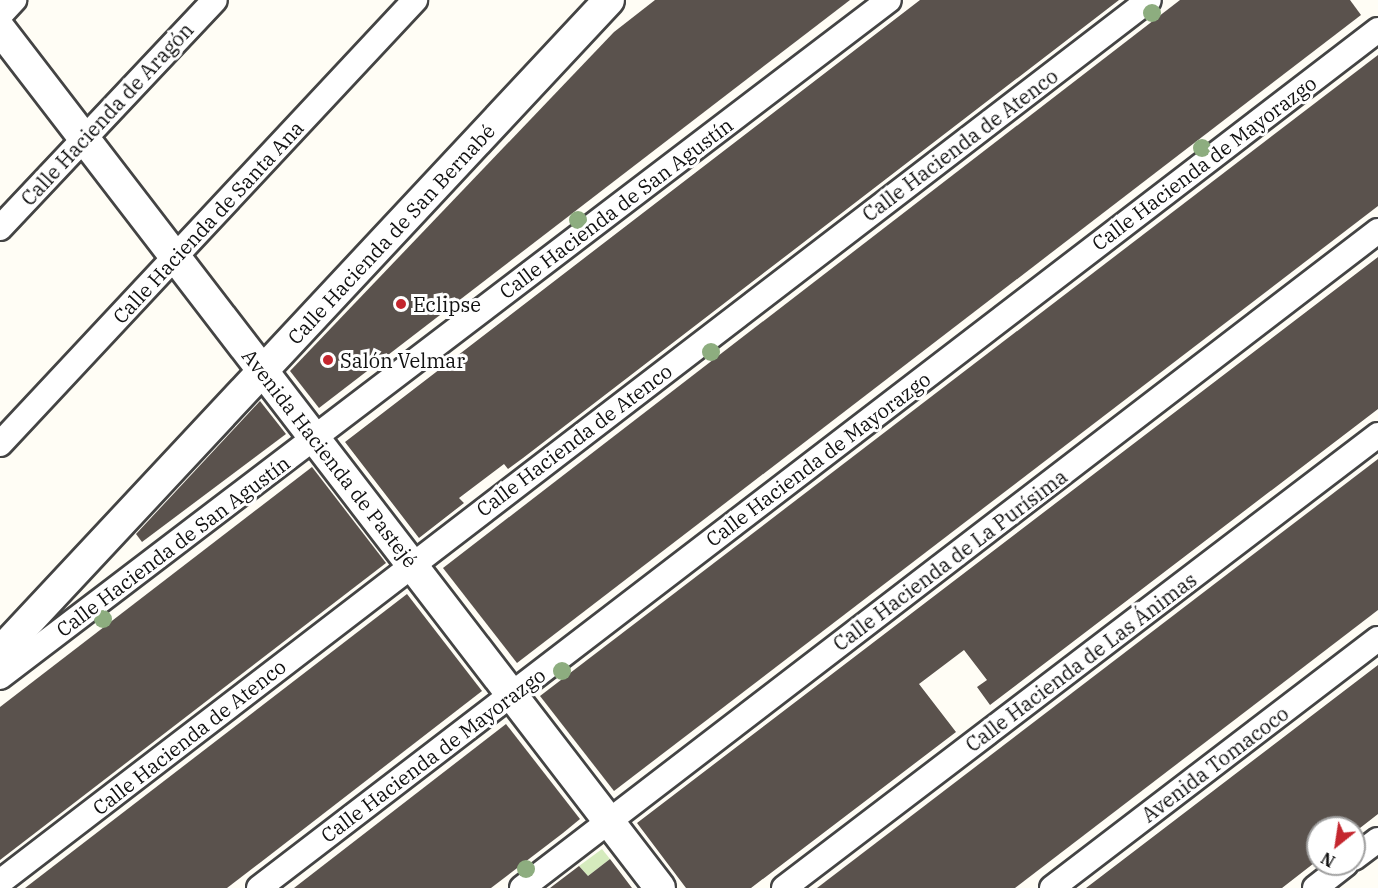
<!DOCTYPE html>
<html>
<head>
<meta charset="utf-8">
<style>
	body { margin:0 }
	#map { position:relative; width:1378px; height:888px; overflow:hidden; background:#fffdf5; font-family:"IBM Plex Serif",serif }
	div>[style] { position:absolute }
	.green>* { inset:0; background:#d5ebbd }
	.building>* { inset:0; background:#5a524d }
	.roads { filter:drop-shadow(2px 0 #444) drop-shadow(-2px 0 #444) drop-shadow(0 2px #444) drop-shadow(0 -2px #444) }
	.minor>* { height:24px; margin:-12px; padding:0 12px; transform-origin:12px; border-radius:12px; background:#fff }
	.tertiary>* { height:30px; margin:-15px; padding:0 15px; transform-origin:15px; border-radius:15px; background:#fff }
	.trees>* { width:18px; height:18px; margin:-9px; border-radius:50%; background:#8dad7f }
	.dots>* { width:16px; height:16px; translate:-50% -50%; box-sizing:border-box; border:3px solid #fff; border-radius:50% }
	span { translate:-50% -50%; white-space:nowrap; text-align:center; line-height:1.15; -webkit-text-stroke:6px #fff; paint-order:stroke }
	.street-label { font-size:20px; color:#111 }
	.poi-label { font-size:20px; color:#111 }
	.left { translate:0 -50%; text-align:left }
	.north { position:absolute; left:1306px; top:816px; width:60px; height:60px; box-sizing:border-box; background:#fff; border:2px solid #a0a0a0; border-radius:50%; rotate:210deg; font-size:16px; font-weight:700; line-height:24px; text-align:center; color:#111 }
	.north::after { content:''; display:block; margin:auto; width:21px; height:27px; background:#c4262e; clip-path:polygon(50% 0,100% 100%,50% 72%,0 100%) }
</style>
</head>
<body>
<div id="map">
	<div class="green">
		<i style="clip-path:polygon(602px 849px,610px 859px,588px 876px,579px 866px)"></i>
	</div>
	<div class="building">
		<i style="clip-path:polygon(655px 0,850px 0,319px 408px,290px 371px,614px 32px)"></i>
		<i style="clip-path:polygon(920px 0,1119px 0,523px 458px,508px 469px,504px 464px,459px 498px,464px 503px,419px 538px,345px 442px)"></i>
		<i style="clip-path:polygon(1180px 0,1350px 0,1361px 15px,517px 663px,443px 568px)"></i>
		<i style="clip-path:polygon(1378px 55px,1378px 206px,614px 791px,540px 696px)"></i>
		<i style="clip-path:polygon(1378px 257px,1378px 409px,990px 705px,977px 687px,987px 680px,964px 650px,919px 684px,956px 732px,751px 888px,686px 888px,637px 823px)"></i>
		<i style="clip-path:polygon(260px 401px,286px 434px,142px 542px,136px 534px)"></i>
		<i style="clip-path:polygon(1378px 459px,1378px 610px,1015px 888px,817px 888px)"></i>
		<i style="clip-path:polygon(312px 467px,386px 563px,0 860px,0 707px)"></i>
		<i style="clip-path:polygon(407px 594px,482px 691px,261px 862px,227px 888px,25px 888px)"></i>
		<i style="clip-path:polygon(1378px 665px,1378px 814px,1360px 828px,1318px 828px,1318px 860px,1282px 888px,1086px 888px)"></i>
		<i style="clip-path:polygon(506px 724px,580px 819px,563px 833px,491px 888px,294px 888px)"></i>
		<i style="clip-path:polygon(610px 859px,632px 888px,550px 888px,579px 866px,588px 876px)"></i>
	</div>
	<div class="roads">
		<div class="minor">
			<i style="left:0;top:15px;width:21px;rotate:-47deg"></i>
			<i style="left:0;top:228px;width:313px;rotate:-46.7deg"></i>
			<i style="left:0;top:444px;width:608px;rotate:-46.93deg"></i>
			<i style="left:0;top:677px;width:1117px;rotate:-37.29deg"></i>
			<i style="left:1354px;top:858px;width:30px;rotate:-37deg"></i>
			<i style="left:0;top:882px;width:1448px;rotate:-37.51deg"></i>
			<i style="left:259px;top:888px;width:1410px;rotate:-37.48deg"></i>
			<i style="left:522px;top:888px;width:1079px;rotate:-37.51deg"></i>
			<i style="left:784px;top:888px;width:747px;rotate:-37.33deg"></i>
			<i style="left:1052px;top:888px;width:410px;rotate:-37.4deg"></i>
			<i style="left:1315px;top:888px;width:39px;rotate:-38deg"></i>
		</div>
		<div class="tertiary">
			<i style="left:0;top:29px;width:1083px;rotate:52.46deg"></i>
			<i style="left:0;top:652px;width:892px;rotate:-46.95deg"></i>
		</div>
	</div>
	<div class="trees">
		<i style="left:1152px;top:13px"></i>
		<i style="left:1202px;top:148px"></i>
		<i style="left:578px;top:220px"></i>
		<i style="left:711px;top:352px"></i>
		<i style="left:103px;top:619px"></i>
		<i style="left:562px;top:671px"></i>
		<i style="left:526px;top:869px"></i>
	</div>
	<div class="dots">
		<i style="left:401px;top:304px;background:#c4262e"></i>
		<i style="left:328px;top:360px;background:#c4262e"></i>
	</div>
	<div class="street-label">
		<span style="left:107px;top:114px;rotate:-47deg">Calle Hacienda de Aragón</span>
		<span style="left:960px;top:145px;rotate:-37deg">Calle Hacienda de Atenco</span>
		<span style="left:1204px;top:163px;rotate:-37deg">Calle Hacienda de Mayorazgo</span>
		<span style="left:616px;top:208px;rotate:-37deg">Calle Hacienda de San Agustín</span>
		<span style="left:208px;top:222px;rotate:-47deg">Calle Hacienda de Santa Ana</span>
		<span style="left:391px;top:234px;rotate:-47deg">Calle Hacienda de San Bernabé</span>
		<span style="left:574px;top:440px;rotate:-37deg">Calle Hacienda de Atenco</span>
		<span style="left:330px;top:458px;rotate:52deg">Avenida Hacienda de Pastejé</span>
		<span style="left:818px;top:459px;rotate:-37deg">Calle Hacienda de Mayorazgo</span>
		<span style="left:173px;top:546px;rotate:-37deg">Calle Hacienda de San Agustín</span>
		<span style="left:950px;top:560px;rotate:-37deg">Calle Hacienda de La Purísima</span>
		<span style="left:1081px;top:662px;rotate:-37deg">Calle Hacienda de Las Ánimas</span>
		<span style="left:189px;top:737px;rotate:-38deg">Calle Hacienda de Atenco</span>
		<span style="left:433px;top:755px;rotate:-37deg">Calle Hacienda de Mayorazgo</span>
		<span style="left:1215px;top:764px;rotate:-37deg">Avenida Tomacoco</span>
	</div>
	<div class="poi-label">
		<span class="left" style="left:413px;top:304px">Eclipse</span>
		<span class="left" style="left:340px;top:360px">Salón Velmar</span>
	</div>
	<div class="north">N</div>
</div>
</body>
</html>
